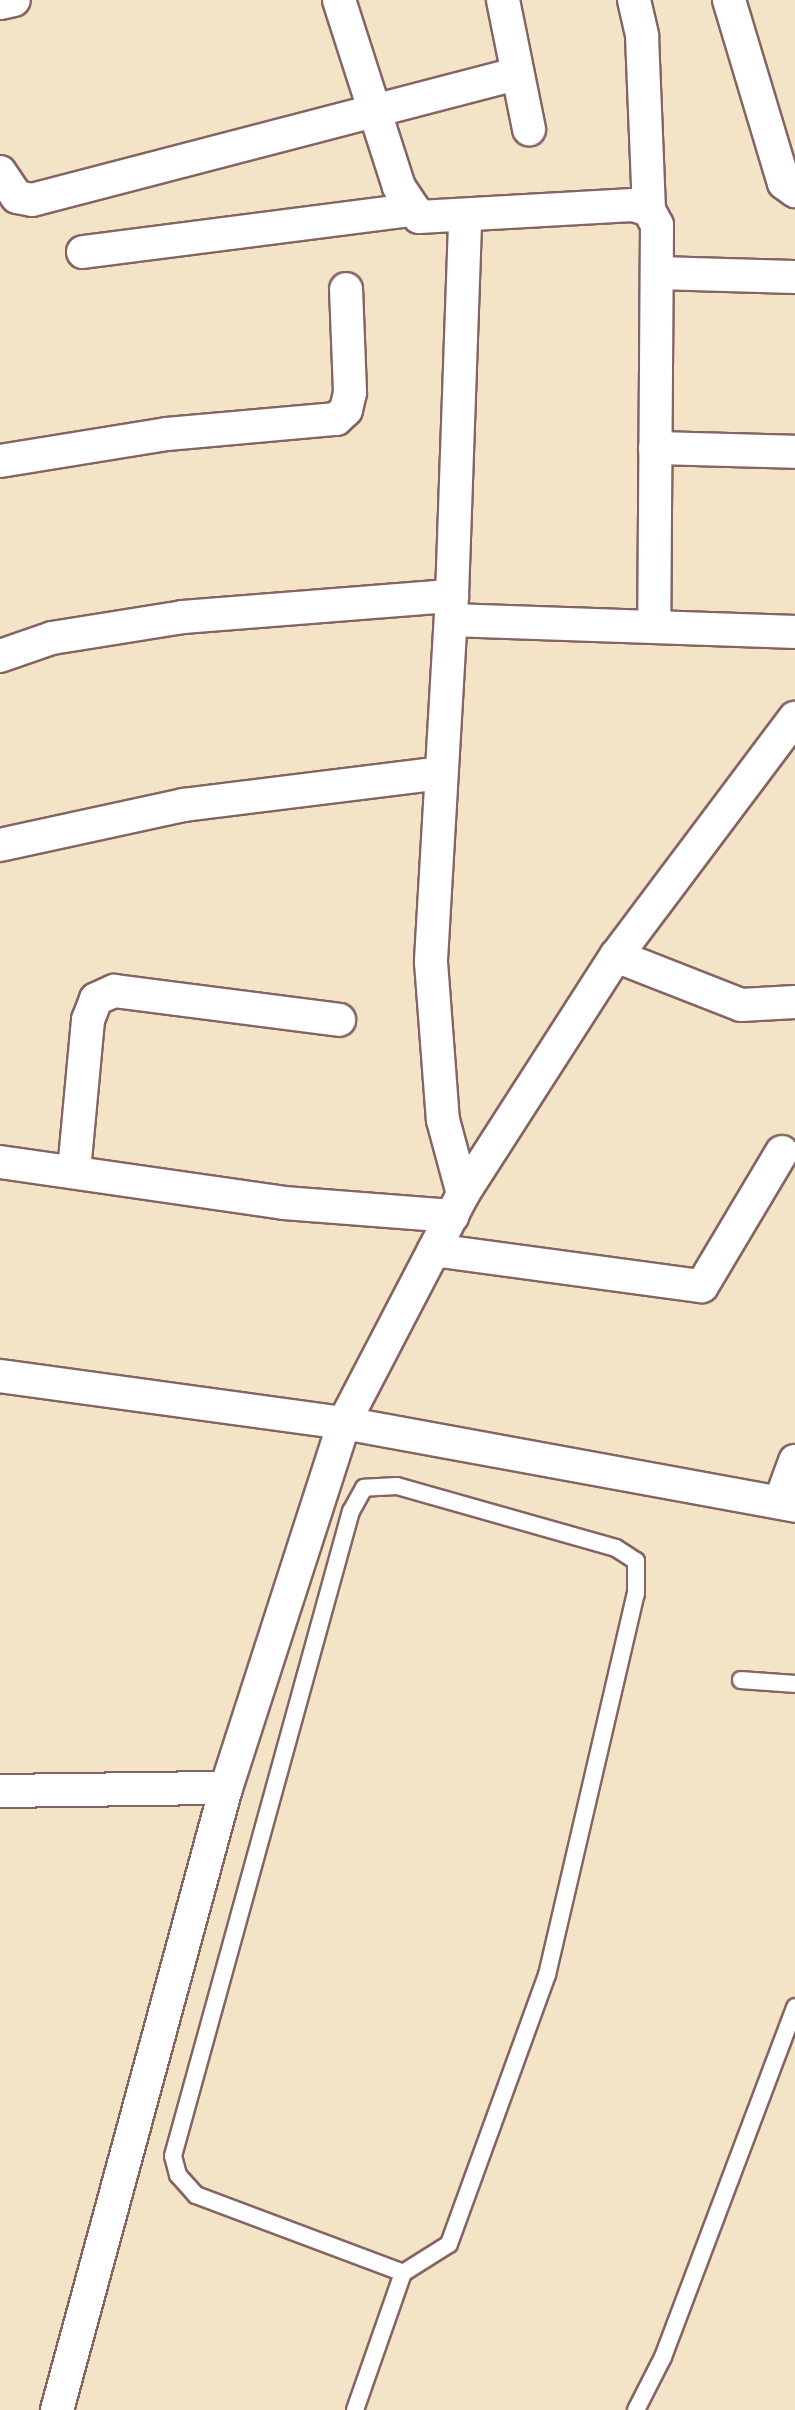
<!DOCTYPE html>
<html>
<head>
<meta charset="utf-8">
<style>
	body { margin:0 }
	#map { position:relative; width:795px; height:2410px; overflow:hidden; background:#f3e4c8; font-family:Pangolin,sans-serif }
	div>[style] { position:absolute }
	.roads { filter:drop-shadow(2px 0 #856462) drop-shadow(-2px 0 #856462) drop-shadow(0 2px #856462) drop-shadow(0 -2px #856462) }
	.lane>* { height:16px; margin:-8px; padding:0 8px; transform-origin:8px; border-radius:8px; background:#fff }
	.street>* { height:32px; margin:-16px; padding:0 16px; transform-origin:16px; border-radius:16px; background:#fff }
	span { translate:-50% -50%; white-space:nowrap; text-align:center; line-height:1.15; -webkit-text-stroke:6px #fcf5e5; paint-order:stroke }
</style>
</head>
<body>
<div id="map">
	<div class="roads">
		<div class="lane">
			<i style="left:741px;top:1680px;width:54px;rotate:4.2deg"></i>
			<i style="left:355px;top:2410px;width:145px;rotate:-70.7deg"></i>
			<i style="left:403px;top:2273px;width:54px;rotate:-32.2deg"></i>
			<i style="left:449px;top:2244px;width:286px;rotate:-70deg"></i>
			<i style="left:547px;top:1975px;width:391px;rotate:-76.9deg"></i>
			<i style="left:636px;top:1594px;width:33px;rotate:-90deg"></i>
			<i style="left:636px;top:1561px;width:24px;rotate:-147deg"></i>
			<i style="left:616px;top:1548px;width:228px;rotate:-164.2deg"></i>
			<i style="left:397px;top:1486px;width:33px;rotate:177deg"></i>
			<i style="left:364px;top:1488px;width:26px;rotate:119deg"></i>
			<i style="left:351px;top:1511px;width:669px;rotate:105.43deg"></i>
			<i style="left:173px;top:2156px;width:20px;rotate:75deg"></i>
			<i style="left:178px;top:2175px;width:27px;rotate:48deg"></i>
			<i style="left:196px;top:2195px;width:221px;rotate:20.6deg"></i>
			<i style="left:636px;top:2410px;width:59px;rotate:-63deg"></i>
			<i style="left:663px;top:2357px;width:374px;rotate:-69.3deg"></i>
		</div>
		<div class="street">
			<i style="left:339px;top:0;width:196px;rotate:72.2deg"></i>
			<i style="left:399px;top:187px;width:36px;rotate:56deg"></i>
			<i style="left:419px;top:217px;width:214px;rotate:-3.2deg"></i>
			<i style="left:633px;top:205px;width:17px;rotate:17deg"></i>
			<i style="left:649px;top:210px;width:17px;rotate:62deg"></i>
			<i style="left:657px;top:225px;width:398px;rotate:90.4deg"></i>
			<i style="left:503px;top:0;width:132px;rotate:78.6deg"></i>
			<i style="left:634px;top:0;width:37px;rotate:77deg"></i>
			<i style="left:642px;top:36px;width:174px;rotate:87.7deg"></i>
			<i style="left:729px;top:0;width:191px;rotate:73.3deg"></i>
			<i style="left:784px;top:183px;width:14px;rotate:36deg"></i>
			<i style="left:0;top:3px;width:14px;rotate:-12deg"></i>
			<i style="left:0;top:172px;width:30px;rotate:56deg"></i>
			<i style="left:17px;top:197px;width:15px;rotate:11deg"></i>
			<i style="left:32px;top:200px;width:500px;rotate:-14.59deg"></i>
			<i style="left:83px;top:252px;width:329px;rotate:-7.3deg"></i>
			<i style="left:657px;top:273px;width:138px;rotate:1.7deg"></i>
			<i style="left:655px;top:448px;width:140px;rotate:1.6deg"></i>
			<i style="left:0;top:461px;width:169px;rotate:-9.2deg"></i>
			<i style="left:167px;top:434px;width:170px;rotate:-5.1deg"></i>
			<i style="left:336px;top:419px;width:13px;rotate:-42deg"></i>
			<i style="left:346px;top:410px;width:18px;rotate:-77deg"></i>
			<i style="left:350px;top:392px;width:103px;rotate:-92.2deg"></i>
			<i style="left:452px;top:596px;width:378px;rotate:-88deg"></i>
			<i style="left:452px;top:620px;width:343px;rotate:2deg"></i>
			<i style="left:0;top:656px;width:55px;rotate:-19.1deg"></i>
			<i style="left:52px;top:638px;width:133px;rotate:-9.1deg"></i>
			<i style="left:183px;top:617px;width:270px;rotate:-4.5deg"></i>
			<i style="left:452px;top:596px;width:367px;rotate:93.3deg"></i>
			<i style="left:431px;top:962px;width:158px;rotate:85.7deg"></i>
			<i style="left:443px;top:1120px;width:77px;rotate:74.9deg"></i>
			<i style="left:463px;top:1194px;width:258px;rotate:117.5deg"></i>
			<i style="left:344px;top:1423px;width:459px;rotate:10.4deg"></i>
			<i style="left:0;top:845px;width:188px;rotate:-12.3deg"></i>
			<i style="left:184px;top:805px;width:259px;rotate:-7.1deg"></i>
			<i style="left:616px;top:956px;width:134px;rotate:21.4deg"></i>
			<i style="left:741px;top:1005px;width:54px;rotate:-3.2deg"></i>
			<i style="left:0;top:1162px;width:287px;rotate:8.2deg"></i>
			<i style="left:284px;top:1203px;width:169px;rotate:4.4deg"></i>
			<i style="left:74px;top:1171px;width:152px;rotate:-84.7deg"></i>
			<i style="left:88px;top:1020px;width:22px;rotate:-69deg"></i>
			<i style="left:96px;top:999px;width:20px;rotate:-24deg"></i>
			<i style="left:114px;top:991px;width:227px;rotate:7.3deg"></i>
			<i style="left:463px;top:1194px;width:283px;rotate:-57.3deg"></i>
			<i style="left:616px;top:956px;width:298px;rotate:-53.1deg"></i>
			<i style="left:434px;top:1250px;width:270px;rotate:7.7deg"></i>
			<i style="left:702px;top:1286px;width:156px;rotate:-59.2deg"></i>
			<i style="left:0;top:1376px;width:347px;rotate:7.8deg"></i>
			<i style="left:344px;top:1423px;width:384px;rotate:107.9deg"></i>
			<i style="left:780px;top:1502px;width:44px;rotate:-69.9deg"></i>
			<i style="left:0;top:1791px;width:226px;rotate:-0.8deg"></i>
			<i style="left:226px;top:1788px;width:645px;rotate:105.2deg"></i>
		</div>
	</div>
</div>
</body>
</html>
